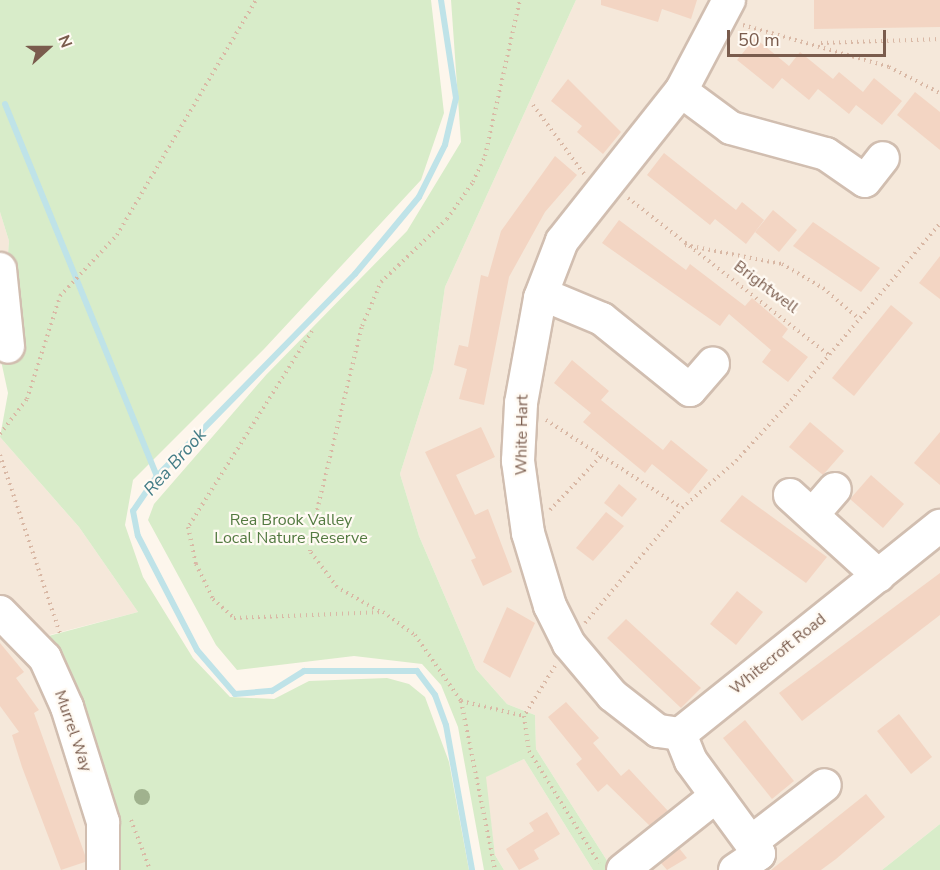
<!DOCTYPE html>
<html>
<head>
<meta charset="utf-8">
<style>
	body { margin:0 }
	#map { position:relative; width:940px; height:870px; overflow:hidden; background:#fdf6ec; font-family:"Nunito Sans",sans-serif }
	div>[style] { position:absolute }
	.residential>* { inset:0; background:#f5e8da }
	.green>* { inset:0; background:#d8ecc9 }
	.stream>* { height:6px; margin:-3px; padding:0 3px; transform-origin:3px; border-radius:3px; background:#bfe3e8 }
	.building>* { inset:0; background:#f3d5c3 }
	.path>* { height:4px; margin-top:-2px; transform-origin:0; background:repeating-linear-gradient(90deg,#d9b8a5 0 1.5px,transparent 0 6px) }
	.roads { filter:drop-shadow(2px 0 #d1beb0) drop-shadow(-2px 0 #d1beb0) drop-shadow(0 2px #d1beb0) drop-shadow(0 -2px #d1beb0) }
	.minor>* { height:32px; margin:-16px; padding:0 16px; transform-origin:16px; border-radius:16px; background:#fff }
	.trees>* { width:16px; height:16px; margin:-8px; border-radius:50%; background:#a0b28e }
	span { translate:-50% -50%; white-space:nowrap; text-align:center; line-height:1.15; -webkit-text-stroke:4.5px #fffaf3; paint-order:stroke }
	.street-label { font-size:16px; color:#7a5c4d }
	.park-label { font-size:16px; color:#537a41 }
	.water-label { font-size:18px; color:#437c86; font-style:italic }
	.north { position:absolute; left:18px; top:18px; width:60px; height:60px; -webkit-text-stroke:4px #fffaf3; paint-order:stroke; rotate:69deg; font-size:16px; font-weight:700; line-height:24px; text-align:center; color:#7a5c4d }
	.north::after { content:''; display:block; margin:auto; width:21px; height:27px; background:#7a5c4d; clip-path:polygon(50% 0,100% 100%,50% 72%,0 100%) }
	.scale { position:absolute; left:727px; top:30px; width:159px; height:27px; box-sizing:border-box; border:3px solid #7a5c4d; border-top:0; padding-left:8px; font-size:18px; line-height:21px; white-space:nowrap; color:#7a5c4d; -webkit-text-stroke:4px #fffaf3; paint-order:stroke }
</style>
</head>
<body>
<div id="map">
	<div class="residential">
		<i style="clip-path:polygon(576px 0,940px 0,940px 824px,882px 870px,613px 870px,536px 749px,535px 715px,507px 704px,476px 669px,419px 536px,400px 474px,433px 370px,445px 287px)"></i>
		<i style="clip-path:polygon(0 212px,9px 241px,0 356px)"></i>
		<i style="clip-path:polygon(0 437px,79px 527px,138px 612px,42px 637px,114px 870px,0 870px)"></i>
		<i style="clip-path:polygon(524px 759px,593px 870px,504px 870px,495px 855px,485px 777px)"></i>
	</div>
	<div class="green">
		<i style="clip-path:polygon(0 0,431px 0,444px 113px,421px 180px,265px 348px,133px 480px,125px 525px,143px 577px,193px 658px,230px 697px,274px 699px,309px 681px,387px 678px,409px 684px,425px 697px,449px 762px,469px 870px,114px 870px,41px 638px,138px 612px,79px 527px,0 437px,8px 393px,0 356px,9px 241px,0 212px)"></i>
		<i style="clip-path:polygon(451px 0,576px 0,445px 287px,433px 370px,400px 474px,419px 536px,476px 669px,507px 704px,535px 715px,536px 749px,613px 870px,593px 870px,524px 759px,486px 777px,495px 855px,504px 870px,484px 870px,458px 727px,441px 685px,422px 664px,354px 656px,237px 670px,216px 645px,148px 520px,154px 504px,266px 375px,407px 231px,461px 142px)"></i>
		<i style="clip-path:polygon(940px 823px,940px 870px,882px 870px,940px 824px)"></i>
	</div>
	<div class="stream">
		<i style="left:441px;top:0;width:99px;rotate:81.3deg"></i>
		<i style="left:456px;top:98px;width:48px;rotate:103.2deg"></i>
		<i style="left:445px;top:145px;width:58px;rotate:116.6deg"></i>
		<i style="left:419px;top:197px;width:100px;rotate:129.7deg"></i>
		<i style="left:355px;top:274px;width:283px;rotate:134.4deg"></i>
		<i style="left:157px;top:476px;width:42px;rotate:124.4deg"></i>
		<i style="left:133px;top:511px;width:25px;rotate:79deg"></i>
		<i style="left:138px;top:536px;width:128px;rotate:62.6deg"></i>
		<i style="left:197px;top:650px;width:58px;rotate:49.2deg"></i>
		<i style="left:235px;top:694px;width:37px;rotate:-5deg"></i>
		<i style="left:272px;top:691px;width:38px;rotate:-32deg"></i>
		<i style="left:304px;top:671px;width:113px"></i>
		<i style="left:417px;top:671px;width:30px;rotate:53deg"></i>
		<i style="left:435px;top:695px;width:32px;rotate:70deg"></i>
		<i style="left:446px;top:725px;width:147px;rotate:79.8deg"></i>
		<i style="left:5px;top:104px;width:402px;rotate:67.8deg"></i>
	</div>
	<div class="building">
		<i style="clip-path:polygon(601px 0,697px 0,691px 19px,662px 9px,658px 22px,601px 5px)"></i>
		<i style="clip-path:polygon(814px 0,940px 0,940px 27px,814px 29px)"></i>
		<i style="clip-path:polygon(755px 38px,789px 66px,800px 52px,833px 79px,839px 72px,863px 92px,874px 78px,902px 101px,882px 125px,856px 105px,849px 114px,818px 89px,809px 100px,782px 78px,773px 89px,737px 60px)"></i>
		<i style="clip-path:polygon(568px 79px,621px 132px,603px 154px,577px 132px,582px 126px,551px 101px)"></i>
		<i style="clip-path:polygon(915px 92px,940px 112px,940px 150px,897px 115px)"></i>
		<i style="clip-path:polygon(664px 153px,736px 210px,742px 202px,764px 220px,746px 244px,715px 219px,710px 225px,647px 175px)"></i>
		<i style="clip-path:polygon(555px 156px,577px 175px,545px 212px,509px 277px,484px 405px,459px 399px,467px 369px,454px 365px,459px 345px,468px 347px,481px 275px,488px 277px,501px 231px)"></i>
		<i style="clip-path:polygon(773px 210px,797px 230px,779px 252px,755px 232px)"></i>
		<i style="clip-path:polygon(619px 220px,686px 270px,690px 264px,745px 306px,752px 298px,788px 329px,782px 337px,808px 357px,788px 382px,762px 362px,771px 350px,729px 314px,720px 326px,602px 243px)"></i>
		<i style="clip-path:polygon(813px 222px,880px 268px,861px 292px,793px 246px)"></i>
		<i style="clip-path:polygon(940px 256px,940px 299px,919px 283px)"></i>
		<i style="clip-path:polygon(891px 305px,913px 323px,854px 396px,832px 378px)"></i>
		<i style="clip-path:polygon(572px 360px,609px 391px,601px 400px,663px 450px,671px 440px,708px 470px,689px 494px,652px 464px,645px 473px,583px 422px,591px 413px,554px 383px)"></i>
		<i style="clip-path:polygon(810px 422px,844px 451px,823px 475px,789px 447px)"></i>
		<i style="clip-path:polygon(481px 427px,495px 457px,456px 475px,475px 515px,488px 509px,512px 572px,483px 586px,471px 560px,476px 558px,425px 452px)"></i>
		<i style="clip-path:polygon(940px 432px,940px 485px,914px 463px)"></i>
		<i style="clip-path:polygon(871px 475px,904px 504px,883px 528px,850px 499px)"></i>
		<i style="clip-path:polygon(619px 484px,637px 499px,622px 517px,604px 503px)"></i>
		<i style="clip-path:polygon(742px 495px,827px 557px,806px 583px,720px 521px)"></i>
		<i style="clip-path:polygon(606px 512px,624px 526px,593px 561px,576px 548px)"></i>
		<i style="clip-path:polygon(940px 573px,940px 615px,802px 721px,779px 693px)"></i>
		<i style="clip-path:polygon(737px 591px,763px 612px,736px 645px,710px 624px)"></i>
		<i style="clip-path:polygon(507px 607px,535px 623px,510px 678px,483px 662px)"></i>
		<i style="clip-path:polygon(626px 619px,701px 688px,681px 708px,607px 638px)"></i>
		<i style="clip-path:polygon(0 643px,24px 672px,16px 678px,39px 710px,34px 713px,85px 855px,85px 862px,61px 870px,22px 767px,12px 735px,19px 732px,0 706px)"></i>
		<i style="clip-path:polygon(566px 702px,599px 738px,593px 743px,621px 776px,629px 769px,668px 811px,650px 826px,607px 784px,598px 792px,576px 764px,582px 759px,548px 717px)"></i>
		<i style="clip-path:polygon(899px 714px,932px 757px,911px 774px,877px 731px)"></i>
		<i style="clip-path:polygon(745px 720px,794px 781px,772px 799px,723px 738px)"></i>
		<i style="clip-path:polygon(866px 794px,885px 817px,836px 859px,821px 870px,771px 870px)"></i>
		<i style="clip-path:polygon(547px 812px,560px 834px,534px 850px,539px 859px,519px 870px,506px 849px,534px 831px,529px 823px)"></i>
		<i style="clip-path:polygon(679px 848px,687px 858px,667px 870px,661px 863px)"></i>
	</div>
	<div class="path">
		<i style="left:743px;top:25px;width:152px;rotate:16deg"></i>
		<i style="left:889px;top:67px;width:57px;rotate:27deg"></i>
		<i style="left:821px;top:43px;width:119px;rotate:-1.9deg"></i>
		<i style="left:533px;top:105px;width:86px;rotate:53.5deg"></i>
		<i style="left:628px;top:198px;width:254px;rotate:38deg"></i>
		<i style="left:685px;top:245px;width:99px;rotate:11.1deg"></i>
		<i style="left:782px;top:264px;width:48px;rotate:30.3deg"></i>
		<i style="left:823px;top:288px;width:46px;rotate:40.6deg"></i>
		<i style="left:312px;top:331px;width:232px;rotate:122.3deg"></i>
		<i style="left:188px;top:527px;width:38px;rotate:78deg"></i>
		<i style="left:196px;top:564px;width:39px;rotate:64deg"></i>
		<i style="left:213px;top:599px;width:28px;rotate:42deg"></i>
		<i style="left:234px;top:618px;width:149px;rotate:-2.3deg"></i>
		<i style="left:383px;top:612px;width:39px;rotate:36deg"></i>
		<i style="left:415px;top:635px;width:80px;rotate:55.1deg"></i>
		<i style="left:461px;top:701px;width:172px;rotate:78.6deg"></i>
		<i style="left:546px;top:420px;width:162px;rotate:32.9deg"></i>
		<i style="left:0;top:434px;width:44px;rotate:-52.4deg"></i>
		<i style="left:27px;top:399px;width:108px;rotate:-72.2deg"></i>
		<i style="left:60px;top:296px;width:83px;rotate:-46.9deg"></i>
		<i style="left:117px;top:235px;width:273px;rotate:-59.4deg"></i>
		<i style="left:0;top:455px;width:191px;rotate:71.4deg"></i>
		<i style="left:550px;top:510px;width:74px;rotate:-46.6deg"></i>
		<i style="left:379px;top:611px;width:48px;rotate:-150.3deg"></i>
		<i style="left:337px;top:587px;width:45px;rotate:-126.9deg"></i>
		<i style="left:310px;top:551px;width:12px;rotate:-90deg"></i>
		<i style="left:310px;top:539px;width:219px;rotate:-76.3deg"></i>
		<i style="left:362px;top:326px;width:48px;rotate:-66.6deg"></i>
		<i style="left:381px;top:282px;width:91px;rotate:-43.7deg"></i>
		<i style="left:447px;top:219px;width:45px;rotate:-54.9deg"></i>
		<i style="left:473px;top:182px;width:29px;rotate:-65deg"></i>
		<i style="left:485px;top:156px;width:160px;rotate:-77.4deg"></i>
		<i style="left:585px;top:623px;width:150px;rotate:-49.9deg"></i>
		<i style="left:682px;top:508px;width:72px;rotate:-41deg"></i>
		<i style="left:736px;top:461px;width:76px;rotate:-47.7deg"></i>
		<i style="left:787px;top:405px;width:238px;rotate:-49.9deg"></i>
		<i style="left:555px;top:666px;width:59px;rotate:121.8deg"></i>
		<i style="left:524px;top:716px;width:35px;rotate:82deg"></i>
		<i style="left:529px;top:751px;width:132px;rotate:58deg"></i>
		<i style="left:461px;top:701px;width:65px;rotate:13.4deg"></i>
		<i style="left:131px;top:820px;width:53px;rotate:69.2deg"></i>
	</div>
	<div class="roads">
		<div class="minor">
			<i style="left:681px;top:91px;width:62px;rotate:36.5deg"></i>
			<i style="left:731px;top:128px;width:98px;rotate:15.3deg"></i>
			<i style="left:826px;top:154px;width:47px;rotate:34.7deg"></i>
			<i style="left:865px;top:181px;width:29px;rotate:-52deg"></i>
			<i style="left:0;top:269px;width:78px;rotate:84.1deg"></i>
			<i style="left:542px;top:294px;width:65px;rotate:22.6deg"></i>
			<i style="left:602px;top:319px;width:113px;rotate:38.9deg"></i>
			<i style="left:690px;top:390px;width:35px;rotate:-49deg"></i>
			<i style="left:790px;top:495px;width:120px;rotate:42.3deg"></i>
			<i style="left:813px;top:514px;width:33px;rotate:-49deg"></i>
			<i style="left:0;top:612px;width:64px;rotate:45.6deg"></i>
			<i style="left:45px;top:658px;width:54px;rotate:65.8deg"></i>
			<i style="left:67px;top:707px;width:121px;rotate:72.6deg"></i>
			<i style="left:103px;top:822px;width:48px;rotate:90deg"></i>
			<i style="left:680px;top:734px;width:22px;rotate:-172deg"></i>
			<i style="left:658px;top:731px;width:58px;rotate:-142deg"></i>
			<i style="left:612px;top:695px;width:67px;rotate:-130.1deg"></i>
			<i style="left:569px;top:644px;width:42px;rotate:-116.6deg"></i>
			<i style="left:550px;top:606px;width:76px;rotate:-106.8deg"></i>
			<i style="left:528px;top:533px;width:73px;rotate:-97.9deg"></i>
			<i style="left:518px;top:461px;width:58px;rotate:-87deg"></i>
			<i style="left:521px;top:403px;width:107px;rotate:-79.7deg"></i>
			<i style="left:540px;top:298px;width:61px;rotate:-68.9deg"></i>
			<i style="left:562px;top:241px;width:191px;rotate:-51.6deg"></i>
			<i style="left:681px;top:91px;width:103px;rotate:-62.2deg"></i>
			<i style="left:680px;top:734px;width:333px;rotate:-38.7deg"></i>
			<i style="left:680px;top:734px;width:29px;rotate:68deg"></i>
			<i style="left:691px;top:761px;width:115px;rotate:53.8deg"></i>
			<i style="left:759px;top:854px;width:29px;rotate:146deg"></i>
			<i style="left:751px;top:842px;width:93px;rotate:-37.6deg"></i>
			<i style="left:623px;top:870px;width:119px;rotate:-38.5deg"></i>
		</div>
	</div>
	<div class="trees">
		<i style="left:142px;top:797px"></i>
	</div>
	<div class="street-label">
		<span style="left:766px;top:287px;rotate:37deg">Brightwell</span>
		<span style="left:522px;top:435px;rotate:-89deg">White Hart</span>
		<span style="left:778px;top:654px;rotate:-39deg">Whitecroft Road</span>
		<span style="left:73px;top:731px;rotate:71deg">Murrel Way</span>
	</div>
	<div class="park-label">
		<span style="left:291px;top:529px">Rea Brook Valley<br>Local Nature Reserve</span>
	</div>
	<div class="water-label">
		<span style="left:175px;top:462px;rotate:-48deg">Rea Brook</span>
	</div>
	<div class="north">N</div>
	<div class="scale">50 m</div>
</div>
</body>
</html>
